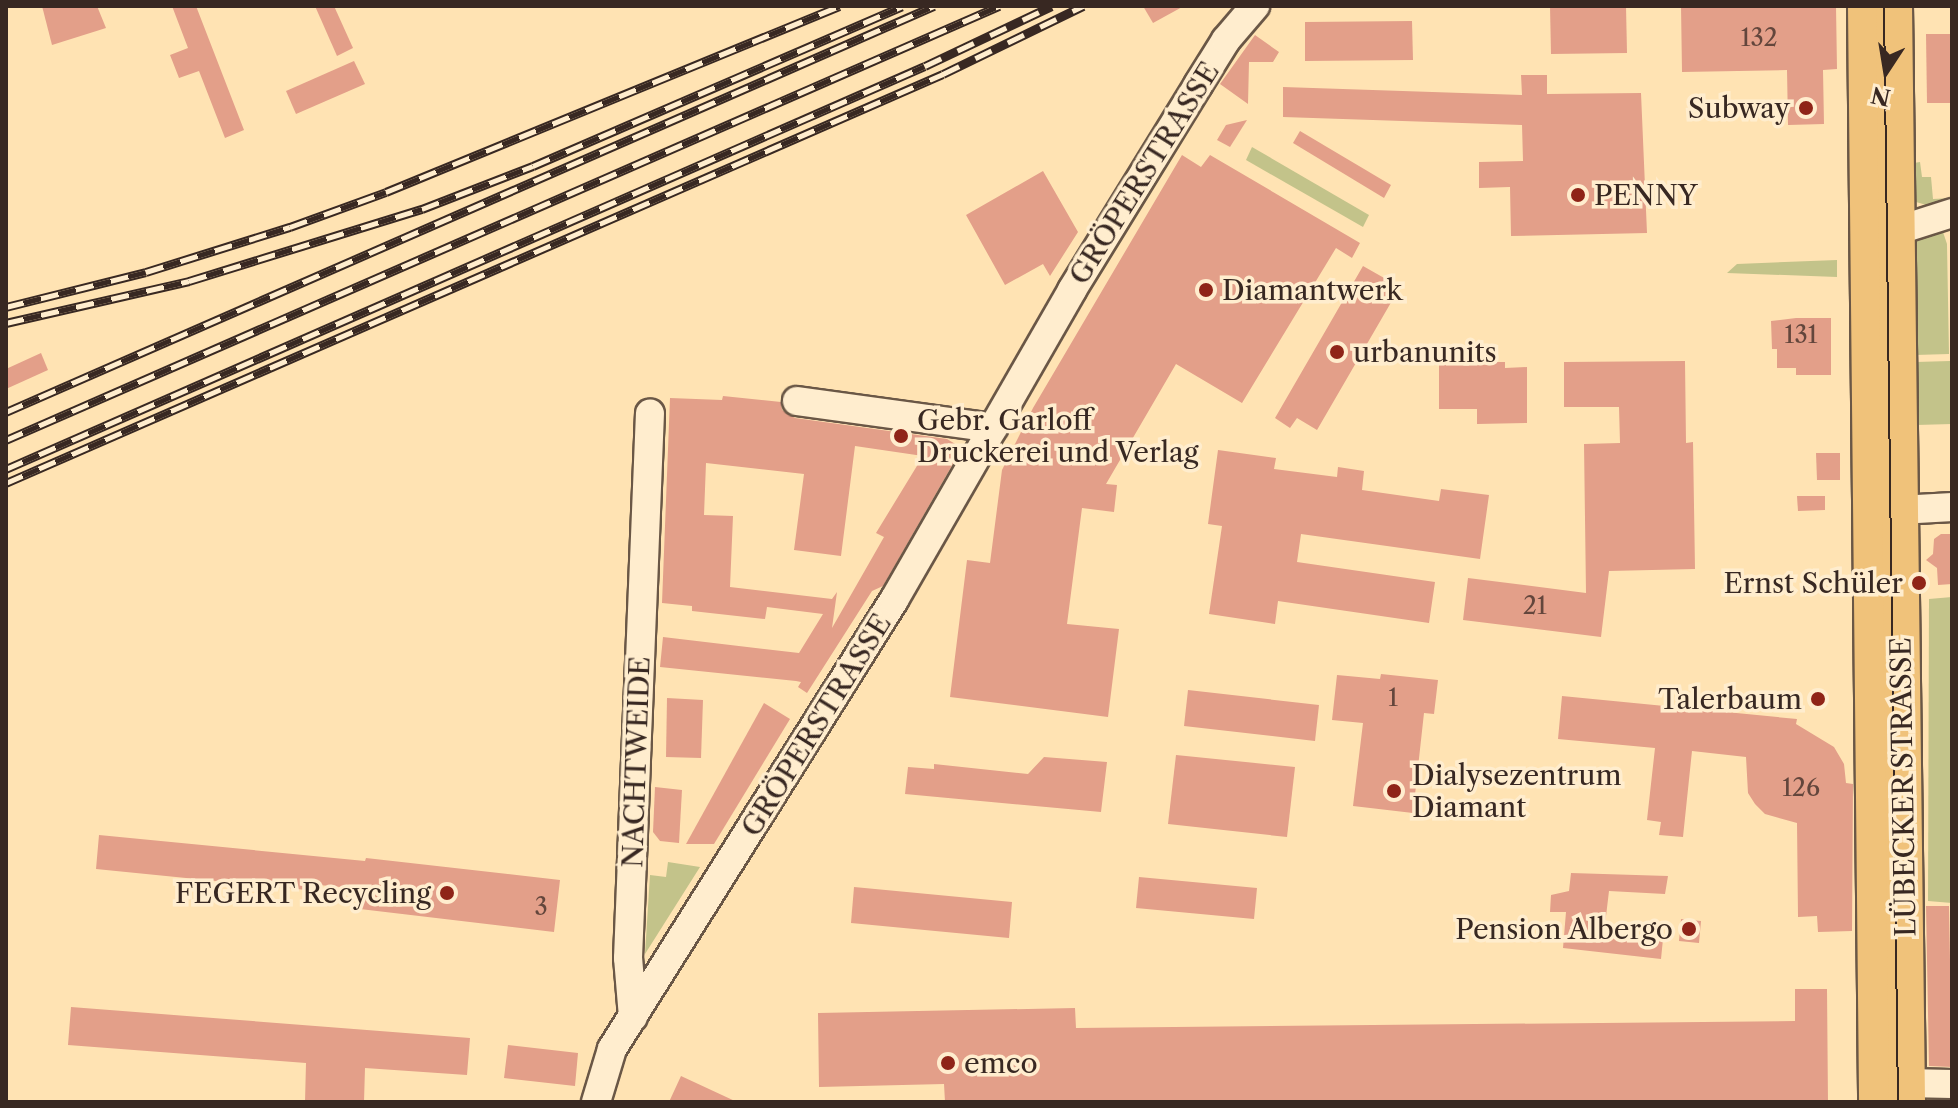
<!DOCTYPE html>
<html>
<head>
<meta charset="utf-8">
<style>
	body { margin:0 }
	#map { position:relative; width:1958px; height:1108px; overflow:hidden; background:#ffe3b3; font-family:"Libre Caslon Text",serif }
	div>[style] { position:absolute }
	.green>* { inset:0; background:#c3c38a }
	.building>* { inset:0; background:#e39f89 }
	.roads { filter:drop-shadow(2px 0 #6a5746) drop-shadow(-2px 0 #6a5746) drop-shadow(0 2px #6a5746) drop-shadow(0 -2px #6a5746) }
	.minor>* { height:28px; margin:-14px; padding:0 14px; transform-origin:14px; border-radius:14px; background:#ffedce }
	.major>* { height:36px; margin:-18px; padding:0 18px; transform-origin:18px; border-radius:18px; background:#f0c27a }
	.tram>* { height:2px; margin:-1px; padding:0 1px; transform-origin:1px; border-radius:1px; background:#382822 }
	.rail>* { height:9px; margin-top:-4.5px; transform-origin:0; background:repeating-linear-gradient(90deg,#ffedce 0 18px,#382822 0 36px); box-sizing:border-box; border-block:2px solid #382822 }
	.dots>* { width:22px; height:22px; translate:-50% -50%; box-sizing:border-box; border:4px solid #ffedce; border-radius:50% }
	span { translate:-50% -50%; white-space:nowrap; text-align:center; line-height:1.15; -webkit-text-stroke:7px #ffedce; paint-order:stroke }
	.number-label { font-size:24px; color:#63463c }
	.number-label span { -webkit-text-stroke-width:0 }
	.poi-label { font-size:28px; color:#382822 }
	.right { translate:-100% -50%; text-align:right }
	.left { translate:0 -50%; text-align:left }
	.street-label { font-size:28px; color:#382822 }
	.frame { position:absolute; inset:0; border:8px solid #382822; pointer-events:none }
	.north { position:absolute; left:1846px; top:32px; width:80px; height:80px; -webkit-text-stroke:6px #ffedce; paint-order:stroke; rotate:192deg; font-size:22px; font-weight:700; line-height:32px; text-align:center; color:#382822 }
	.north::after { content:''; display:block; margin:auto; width:28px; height:36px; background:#382822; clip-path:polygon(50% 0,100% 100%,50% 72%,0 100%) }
</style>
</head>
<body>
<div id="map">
	<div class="green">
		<i style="clip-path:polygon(1252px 147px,1369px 215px,1363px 227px,1246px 160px)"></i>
		<i style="clip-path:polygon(1920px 162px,1922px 177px,1931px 177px,1933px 199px,1952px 198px,1930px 206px,1916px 202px,1914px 163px)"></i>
		<i style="clip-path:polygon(1952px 223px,1952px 228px,1943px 232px,1947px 244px,1949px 354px,1915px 355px,1915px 239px)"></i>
		<i style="clip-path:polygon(1837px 260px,1837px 277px,1727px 273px,1737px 264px)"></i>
		<i style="clip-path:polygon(1950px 361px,1952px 424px,1916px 425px,1916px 362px)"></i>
		<i style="clip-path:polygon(1952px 597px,1952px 903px,1928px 901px,1929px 599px)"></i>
		<i style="clip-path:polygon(668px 862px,700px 867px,645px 954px,650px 875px,666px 877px)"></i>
	</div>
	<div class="building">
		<i style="clip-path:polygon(42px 6px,97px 6px,106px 28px,52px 45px)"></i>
		<i style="clip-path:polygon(172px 6px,196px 6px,244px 130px,225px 138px,199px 71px,179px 78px,170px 55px,188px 48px)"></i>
		<i style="clip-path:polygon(315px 6px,334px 6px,353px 48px,337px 56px)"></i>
		<i style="clip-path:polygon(1143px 6px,1184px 6px,1153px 23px)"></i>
		<i style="clip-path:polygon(1550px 6px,1626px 6px,1627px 53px,1551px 54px)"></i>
		<i style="clip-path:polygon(1681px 6px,1836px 6px,1837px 69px,1823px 70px,1824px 124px,1788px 125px,1787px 70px,1682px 72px)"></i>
		<i style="clip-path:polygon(1412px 21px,1413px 60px,1305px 61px,1305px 22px)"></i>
		<i style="clip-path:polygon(1926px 34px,1952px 34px,1952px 103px,1927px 103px)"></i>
		<i style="clip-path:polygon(1255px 35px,1279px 52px,1273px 62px,1249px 62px,1248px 104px,1220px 84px)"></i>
		<i style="clip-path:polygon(354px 61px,365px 84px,296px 114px,286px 91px)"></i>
		<i style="clip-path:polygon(1521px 75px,1547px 75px,1547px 94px,1641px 93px,1647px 233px,1511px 236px,1510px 187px,1479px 188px,1479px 162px,1523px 161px,1522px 125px,1283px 117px,1283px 87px,1522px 95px)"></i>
		<i style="clip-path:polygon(1247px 120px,1230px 147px,1217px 140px,1226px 125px)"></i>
		<i style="clip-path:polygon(1300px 131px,1391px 185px,1384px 198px,1293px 143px)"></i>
		<i style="clip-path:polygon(1182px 155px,1201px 167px,1210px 155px,1360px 243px,1352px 258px,1336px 248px,1242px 403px,1176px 364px,1106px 484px,1117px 485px,1114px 512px,1082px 508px,1067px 624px,1119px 629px,1108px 717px,950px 697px,967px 560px,990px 563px,1002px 470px,1033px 408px)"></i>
		<i style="clip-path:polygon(1043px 171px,1078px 232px,1050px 276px,1043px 264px,1005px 285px,966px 215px)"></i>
		<i style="clip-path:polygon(1363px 266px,1400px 287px,1317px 430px,1297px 418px,1290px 428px,1275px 418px)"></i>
		<i style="clip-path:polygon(1796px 318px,1831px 318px,1831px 375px,1796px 375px,1796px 368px,1777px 368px,1777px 349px,1772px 349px,1771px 321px)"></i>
		<i style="clip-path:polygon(41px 353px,48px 370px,6px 389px,6px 369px)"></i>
		<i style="clip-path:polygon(1685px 361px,1686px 443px,1693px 442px,1695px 569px,1609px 571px,1601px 637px,1463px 620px,1468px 578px,1586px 593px,1584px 444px,1620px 443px,1619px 407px,1564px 407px,1564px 362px)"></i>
		<i style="clip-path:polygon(1439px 362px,1505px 362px,1505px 368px,1527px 367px,1527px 423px,1477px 424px,1477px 409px,1439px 409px)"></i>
		<i style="clip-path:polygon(evenodd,723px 396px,781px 402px,782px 410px,795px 418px,947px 439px,962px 448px,883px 586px,872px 591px,807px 693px,798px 687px,801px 682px,796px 681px,660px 667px,663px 637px,799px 653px,823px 614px,767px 607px,765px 619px,692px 611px,692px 606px,662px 603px,670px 398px,722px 400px,723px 396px,855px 446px,923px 456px,876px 533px,884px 537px,832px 628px,837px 592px,832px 599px,730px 587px,733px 516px,704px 515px,706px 463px,804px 474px,794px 550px,841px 556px,855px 446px)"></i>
		<i style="clip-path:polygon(1218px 450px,1276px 458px,1274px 469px,1337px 477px,1338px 467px,1364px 471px,1362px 490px,1439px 501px,1441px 489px,1489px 495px,1480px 559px,1301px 534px,1297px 562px,1435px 582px,1429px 623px,1278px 601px,1275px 624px,1209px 614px,1222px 526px,1208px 524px)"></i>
		<i style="clip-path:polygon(1816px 453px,1840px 453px,1840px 480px,1817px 480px)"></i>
		<i style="clip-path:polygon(1797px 496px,1825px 496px,1825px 510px,1798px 511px)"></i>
		<i style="clip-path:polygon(1941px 534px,1952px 534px,1952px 584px,1938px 585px,1937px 568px,1926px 560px,1933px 554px,1934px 539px)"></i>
		<i style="clip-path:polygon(1381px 674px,1438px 680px,1434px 714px,1424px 713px,1413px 813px,1353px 806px,1363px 723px,1332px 720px,1337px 675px,1380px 679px)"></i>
		<i style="clip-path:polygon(1188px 690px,1319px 705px,1315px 741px,1184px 726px)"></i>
		<i style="clip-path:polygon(1562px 696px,1797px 719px,1796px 724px,1834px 747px,1844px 764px,1846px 783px,1853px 784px,1852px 931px,1818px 932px,1817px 916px,1798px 917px,1797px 823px,1765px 814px,1755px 804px,1748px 793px,1746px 757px,1692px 751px,1683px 837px,1659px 835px,1661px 822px,1647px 820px,1655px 748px,1558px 739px)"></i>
		<i style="clip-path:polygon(667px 698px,703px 700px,701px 758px,666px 757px)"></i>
		<i style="clip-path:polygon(764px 703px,790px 719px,714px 844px,686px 844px)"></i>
		<i style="clip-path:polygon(1176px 755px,1295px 767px,1287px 837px,1168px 824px)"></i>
		<i style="clip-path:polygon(1044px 757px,1107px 762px,1101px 812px,905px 794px,908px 767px,934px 769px,934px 764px,1028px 774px)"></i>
		<i style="clip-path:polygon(655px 787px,682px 790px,679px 843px,660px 841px,653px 832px)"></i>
		<i style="clip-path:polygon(99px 835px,365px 861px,366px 858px,560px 880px,554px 932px,360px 909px,362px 889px,308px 884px,307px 890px,96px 869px)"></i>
		<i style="clip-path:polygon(1571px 873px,1668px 876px,1665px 894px,1609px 891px,1604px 933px,1663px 939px,1661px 959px,1563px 948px,1566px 912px,1550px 912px,1551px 895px,1569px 891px)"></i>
		<i style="clip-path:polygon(1139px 877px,1257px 888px,1254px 919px,1136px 908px)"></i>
		<i style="clip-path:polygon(854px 887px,1012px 902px,1009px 938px,851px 923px)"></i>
		<i style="clip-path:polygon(1926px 906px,1949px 906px,1952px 1067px,1929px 1066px)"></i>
		<i style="clip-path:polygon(1681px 919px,1701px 921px,1699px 943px,1679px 941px)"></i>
		<i style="clip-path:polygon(1795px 989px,1827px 989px,1828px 1102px,945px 1102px,944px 1084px,819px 1087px,818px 1013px,1075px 1008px,1076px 1028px,1795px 1021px)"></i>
		<i style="clip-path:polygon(71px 1007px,470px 1038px,467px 1075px,365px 1068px,364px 1102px,305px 1102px,306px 1063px,68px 1045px)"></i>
		<i style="clip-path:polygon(508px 1045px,578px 1053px,575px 1086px,504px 1078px)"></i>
		<i style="clip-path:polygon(681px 1076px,737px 1102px,669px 1102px)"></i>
	</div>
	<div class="roads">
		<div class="minor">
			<i style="left:1877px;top:237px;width:79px;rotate:-17.7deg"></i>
			<i style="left:797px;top:401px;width:198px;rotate:7.8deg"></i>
			<i style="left:1900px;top:510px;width:52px;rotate:-3.3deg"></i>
			<i style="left:633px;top:1017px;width:59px;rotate:-94.8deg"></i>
			<i style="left:628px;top:958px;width:545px;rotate:-87.69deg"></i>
			<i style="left:1891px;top:1091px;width:18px;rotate:-27deg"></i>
			<i style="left:1907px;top:1083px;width:45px;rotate:1.3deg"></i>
			<i style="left:596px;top:1102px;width:55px;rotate:-73.2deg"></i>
			<i style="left:612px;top:1049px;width:530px;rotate:-57.87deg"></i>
			<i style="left:894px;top:600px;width:357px;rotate:-60.1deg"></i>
			<i style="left:1072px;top:290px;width:241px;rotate:-58.4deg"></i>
			<i style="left:1198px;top:85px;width:53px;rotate:-58.1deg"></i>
			<i style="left:1226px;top:40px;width:45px;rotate:-49.5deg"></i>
		</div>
		<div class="major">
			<i style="left:1866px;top:6px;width:1096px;rotate:89.42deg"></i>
			<i style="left:1894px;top:6px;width:1096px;rotate:89.32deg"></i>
		</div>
	</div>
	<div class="tram">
		<i style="left:1884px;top:6px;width:1096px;rotate:89.27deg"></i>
	</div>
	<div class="rail">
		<i style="left:6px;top:307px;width:144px;rotate:-14deg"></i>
		<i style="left:146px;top:272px;width:151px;rotate:-17.4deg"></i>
		<i style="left:290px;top:227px;width:102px;rotate:-20deg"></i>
		<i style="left:386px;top:192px;width:490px;rotate:-22.3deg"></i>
		<i style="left:6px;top:323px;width:188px;rotate:-12.9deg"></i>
		<i style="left:189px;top:281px;width:244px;rotate:-17.2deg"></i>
		<i style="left:422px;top:209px;width:119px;rotate:-21.2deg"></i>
		<i style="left:533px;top:166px;width:402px;rotate:-23.4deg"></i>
		<i style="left:6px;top:412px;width:1013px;rotate:-23.63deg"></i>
		<i style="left:6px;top:440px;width:1084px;rotate:-23.61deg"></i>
		<i style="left:6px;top:469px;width:1003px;rotate:-23.68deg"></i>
		<i style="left:925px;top:66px;width:140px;rotate:-25.3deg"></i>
		<i style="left:6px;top:483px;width:1022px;rotate:-23.58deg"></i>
		<i style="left:943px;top:74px;width:156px;rotate:-25.9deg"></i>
	</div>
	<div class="dots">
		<i style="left:1806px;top:108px;background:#8f2418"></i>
		<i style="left:1578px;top:195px;background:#8f2418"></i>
		<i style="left:1206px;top:290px;background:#8f2418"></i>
		<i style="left:1337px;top:352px;background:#8f2418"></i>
		<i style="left:901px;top:436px;background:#8f2418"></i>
		<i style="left:1919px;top:583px;background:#8f2418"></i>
		<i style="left:1818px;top:699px;background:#8f2418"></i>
		<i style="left:1394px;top:791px;background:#8f2418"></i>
		<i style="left:447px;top:893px;background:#8f2418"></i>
		<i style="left:1689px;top:929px;background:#8f2418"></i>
		<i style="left:948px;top:1063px;background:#8f2418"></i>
	</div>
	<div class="number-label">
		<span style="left:1759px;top:38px">132</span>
		<span style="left:1801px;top:335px">131</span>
		<span style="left:1535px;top:606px">21</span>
		<span style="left:1393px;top:698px">1</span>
		<span style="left:1801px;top:788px">126</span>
		<span style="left:541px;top:907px">3</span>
	</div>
	<div class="poi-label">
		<span class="right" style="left:1790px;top:108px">Subway</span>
		<span class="left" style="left:1594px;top:195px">PENNY</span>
		<span class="left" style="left:1222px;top:290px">Diamantwerk</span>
		<span class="left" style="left:1353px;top:352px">urbanunits</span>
		<span class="left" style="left:917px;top:436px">Gebr. Garloff<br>Druckerei und Verlag</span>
		<span class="right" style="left:1903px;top:583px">Ernst Schüler</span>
		<span class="right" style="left:1802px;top:699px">Talerbaum</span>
		<span class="left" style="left:1412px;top:791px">Dialysezentrum<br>Diamant</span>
		<span class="right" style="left:431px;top:893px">FEGERT Recycling</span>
		<span class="right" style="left:1673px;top:929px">Pension Albergo</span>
		<span class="left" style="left:964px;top:1063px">emco</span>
	</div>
	<div class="street-label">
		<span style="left:1144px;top:173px;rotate:-58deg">GRÖPERSTRASSE</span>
		<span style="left:816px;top:725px;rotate:-58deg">GRÖPERSTRASSE</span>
		<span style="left:636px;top:762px;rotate:-88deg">NACHTWEIDE</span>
		<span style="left:1903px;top:787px;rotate:-91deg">LÜBECKER STRASSE</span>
	</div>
	<div class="frame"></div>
	<div class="north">N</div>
</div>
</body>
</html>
